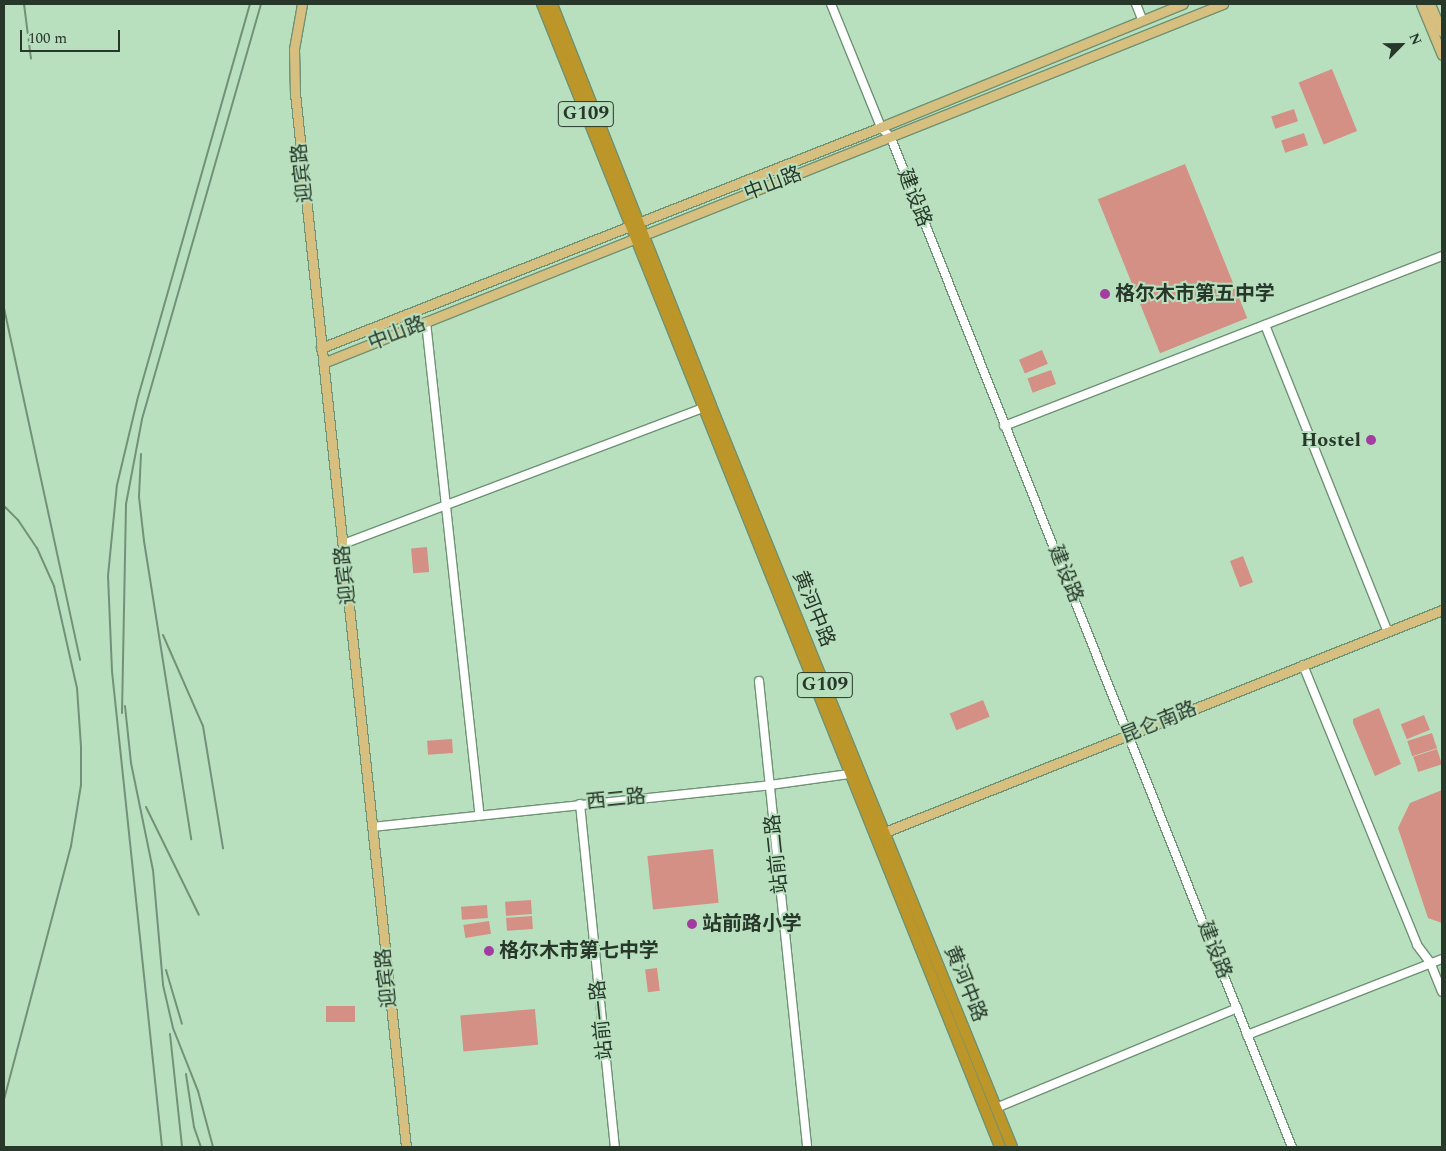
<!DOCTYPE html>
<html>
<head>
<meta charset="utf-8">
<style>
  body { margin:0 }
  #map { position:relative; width:1446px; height:1151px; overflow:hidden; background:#b9e0be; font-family:Spectral,"Noto Sans SC",serif }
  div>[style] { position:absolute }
  .green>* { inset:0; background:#d49085; transform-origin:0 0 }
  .roads { filter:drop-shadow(1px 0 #6e9274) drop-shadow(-1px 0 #6e9274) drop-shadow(0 1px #6e9274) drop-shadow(0 -1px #6e9274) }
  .minor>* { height:8px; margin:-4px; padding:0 4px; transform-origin:4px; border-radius:4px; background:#fff }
  .major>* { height:9px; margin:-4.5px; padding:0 4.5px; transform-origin:4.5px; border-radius:4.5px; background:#d7c07f }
  .highway>* { height:10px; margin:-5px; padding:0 5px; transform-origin:5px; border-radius:5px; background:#bc9629 }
  .rail>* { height:2px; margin:-1px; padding:0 1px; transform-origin:1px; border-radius:1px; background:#739078 }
  .dots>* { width:14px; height:14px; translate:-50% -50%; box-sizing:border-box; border:2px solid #b9e0be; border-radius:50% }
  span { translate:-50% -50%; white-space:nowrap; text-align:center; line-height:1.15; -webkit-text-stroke:4px #b9e0be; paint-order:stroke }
  .shield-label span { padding:1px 4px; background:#b9e0be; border:1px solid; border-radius:4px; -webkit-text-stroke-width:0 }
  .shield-label { font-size:19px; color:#27372a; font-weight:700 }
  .street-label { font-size:20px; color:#27372a }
  .poi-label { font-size:20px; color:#27372a; font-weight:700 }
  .left { translate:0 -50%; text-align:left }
  .right { translate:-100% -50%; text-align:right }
  .frame { position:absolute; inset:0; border:5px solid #27372a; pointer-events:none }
  .north { position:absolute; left:1376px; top:20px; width:50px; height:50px; -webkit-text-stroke:4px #b9e0be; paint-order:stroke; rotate:67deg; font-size:14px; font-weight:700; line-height:20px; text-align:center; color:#27372a }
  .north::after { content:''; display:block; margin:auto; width:18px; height:22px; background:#27372a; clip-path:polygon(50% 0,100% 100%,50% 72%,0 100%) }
  .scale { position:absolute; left:20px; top:30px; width:100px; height:22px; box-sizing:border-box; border:2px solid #27372a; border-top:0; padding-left:6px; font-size:15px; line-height:18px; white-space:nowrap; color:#27372a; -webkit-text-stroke:4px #b9e0be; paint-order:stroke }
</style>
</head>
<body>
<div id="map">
  <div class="green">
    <div style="left:1332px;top:69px;width:67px;height:36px;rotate:68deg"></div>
    <div style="left:1294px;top:109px;width:13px;height:24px;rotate:72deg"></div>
    <div style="left:1304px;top:133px;width:13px;height:24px;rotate:72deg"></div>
    <div style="left:1185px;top:164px;width:166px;height:94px;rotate:68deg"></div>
    <div style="left:1042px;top:350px;width:15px;height:25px;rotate:67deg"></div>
    <div style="left:1051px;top:370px;width:15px;height:25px;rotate:70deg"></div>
    <div style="left:427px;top:547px;width:25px;height:16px;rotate:85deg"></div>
    <div style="left:1243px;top:556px;width:28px;height:14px;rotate:69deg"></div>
    <div style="left:983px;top:700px;width:18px;height:36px;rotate:68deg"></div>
    <div style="clip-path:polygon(1379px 708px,1401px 764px,1375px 776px,1353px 723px,1353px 719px)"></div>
    <div style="left:1424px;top:715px;width:16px;height:25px;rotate:68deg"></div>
    <div style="left:1432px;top:733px;width:16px;height:26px;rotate:72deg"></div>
    <div style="left:452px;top:739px;width:14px;height:25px;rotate:86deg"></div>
    <div style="left:1437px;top:749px;width:16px;height:25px;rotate:72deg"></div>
    <div style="clip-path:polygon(1442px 790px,1442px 923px,1428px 918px,1398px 828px,1410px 803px)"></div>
    <div style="left:713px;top:849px;width:54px;height:66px;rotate:84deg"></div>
    <div style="left:531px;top:900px;width:14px;height:26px;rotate:86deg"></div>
    <div style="left:487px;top:905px;width:13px;height:26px;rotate:86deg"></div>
    <div style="left:532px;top:916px;width:13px;height:26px;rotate:86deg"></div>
    <div style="left:489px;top:921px;width:13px;height:26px;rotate:81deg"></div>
    <div style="left:657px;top:968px;width:23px;height:12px;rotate:83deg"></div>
    <div style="left:355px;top:1006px;width:16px;height:29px;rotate:90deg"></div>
    <div style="left:535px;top:1009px;width:36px;height:75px;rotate:85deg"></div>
  </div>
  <div class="roads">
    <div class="minor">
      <div style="left:831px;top:4px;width:133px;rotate:67.9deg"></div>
      <div style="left:881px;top:127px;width:15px;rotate:48deg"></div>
      <div style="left:891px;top:138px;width:1086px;rotate:68.33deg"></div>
      <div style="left:1136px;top:4px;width:18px;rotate:68deg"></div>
      <div style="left:426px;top:322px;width:494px;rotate:83.8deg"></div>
      <div style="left:1265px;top:325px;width:331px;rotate:68.2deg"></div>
      <div style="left:1004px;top:426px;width:470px;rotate:-21.2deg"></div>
      <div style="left:343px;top:544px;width:391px;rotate:-20.7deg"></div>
      <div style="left:1303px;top:665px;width:302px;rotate:67.8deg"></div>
      <div style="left:1417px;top:945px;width:21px;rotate:53deg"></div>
      <div style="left:1430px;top:962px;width:32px;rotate:68deg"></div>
      <div style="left:759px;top:681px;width:468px;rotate:84.1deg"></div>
      <div style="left:580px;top:804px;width:345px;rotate:84.2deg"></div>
      <div style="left:372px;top:827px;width:400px;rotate:-6deg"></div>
      <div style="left:770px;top:785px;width:87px;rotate:-7.9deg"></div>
      <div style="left:1247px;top:1035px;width:209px;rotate:-21.3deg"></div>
      <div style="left:996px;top:1108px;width:261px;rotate:-22.5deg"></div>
    </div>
    <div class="major">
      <div style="left:302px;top:4px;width:46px;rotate:100.1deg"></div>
      <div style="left:294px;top:49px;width:44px;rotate:88.7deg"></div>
      <div style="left:295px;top:93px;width:1060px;rotate:83.99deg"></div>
      <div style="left:1421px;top:4px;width:55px;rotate:67.6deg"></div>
      <div style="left:1430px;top:4px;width:30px;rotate:67deg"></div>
      <div style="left:321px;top:348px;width:602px;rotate:-21.54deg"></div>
      <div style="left:881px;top:127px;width:326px;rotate:-22.2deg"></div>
      <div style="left:323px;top:363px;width:969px;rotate:-21.75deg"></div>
      <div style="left:880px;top:834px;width:605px;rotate:-21.73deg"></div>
    </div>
    <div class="highway">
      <div style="left:542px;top:4px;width:1231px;rotate:68.16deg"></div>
      <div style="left:552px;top:4px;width:432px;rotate:68.4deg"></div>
      <div style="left:711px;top:406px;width:800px;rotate:67.89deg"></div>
    </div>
  </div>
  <div class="rail">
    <div style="left:24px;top:4px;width:55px;rotate:82.7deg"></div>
    <div style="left:4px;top:308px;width:360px;rotate:77.8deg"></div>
    <div style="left:141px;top:454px;width:43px;rotate:92.7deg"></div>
    <div style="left:139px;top:497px;width:44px;rotate:83.5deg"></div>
    <div style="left:144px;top:541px;width:302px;rotate:81deg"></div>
    <div style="left:4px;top:506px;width:20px;rotate:45deg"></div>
    <div style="left:18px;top:520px;width:34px;rotate:56deg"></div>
    <div style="left:37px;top:548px;width:42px;rotate:65.9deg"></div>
    <div style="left:54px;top:586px;width:105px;rotate:77.3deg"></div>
    <div style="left:77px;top:688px;width:59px;rotate:86.1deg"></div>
    <div style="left:81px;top:747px;width:38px;rotate:90deg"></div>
    <div style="left:81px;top:785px;width:62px;rotate:99.3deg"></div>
    <div style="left:71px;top:846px;width:263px;rotate:104.8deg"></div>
    <div style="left:163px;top:635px;width:99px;rotate:66.3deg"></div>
    <div style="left:203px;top:726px;width:124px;rotate:80.7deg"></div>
    <div style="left:125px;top:706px;width:57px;rotate:84deg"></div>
    <div style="left:131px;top:763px;width:109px;rotate:78.4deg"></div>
    <div style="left:153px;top:870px;width:115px;rotate:85deg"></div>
    <div style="left:163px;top:985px;width:44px;rotate:76.9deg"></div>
    <div style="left:173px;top:1028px;width:68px;rotate:68.4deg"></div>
    <div style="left:198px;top:1091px;width:58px;rotate:75deg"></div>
    <div style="left:122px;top:713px;width:209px;rotate:-88.9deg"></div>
    <div style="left:126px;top:504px;width:86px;rotate:-79.3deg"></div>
    <div style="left:142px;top:419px;width:432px;rotate:-74deg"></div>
    <div style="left:146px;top:807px;width:120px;rotate:63.9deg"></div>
    <div style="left:166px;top:970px;width:56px;rotate:73.5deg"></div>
    <div style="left:170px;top:1034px;width:114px;rotate:83.9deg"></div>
    <div style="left:186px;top:1074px;width:54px;rotate:81.4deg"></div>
    <div style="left:194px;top:1127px;width:21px;rotate:71deg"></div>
    <div style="left:162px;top:1147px;width:479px;rotate:-96deg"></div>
    <div style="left:112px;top:671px;width:95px;rotate:-92.4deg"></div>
    <div style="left:108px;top:576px;width:91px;rotate:-84.4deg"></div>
    <div style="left:117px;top:485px;width:90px;rotate:-76.6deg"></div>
    <div style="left:138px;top:397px;width:409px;rotate:-74.1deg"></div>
  </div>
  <div class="dots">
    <div style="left:1105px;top:294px;background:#a33ca0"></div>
    <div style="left:1371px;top:440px;background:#a33ca0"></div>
    <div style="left:692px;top:924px;background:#a33ca0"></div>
    <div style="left:489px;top:951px;background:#a33ca0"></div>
  </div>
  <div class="shield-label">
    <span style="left:586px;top:114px">G109</span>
    <span style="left:825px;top:685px">G109</span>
  </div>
  <div class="street-label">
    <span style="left:303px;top:173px;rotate:-96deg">迎宾路</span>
    <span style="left:773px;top:184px;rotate:-21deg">中山路</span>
    <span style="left:914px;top:198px;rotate:69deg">建设路</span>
    <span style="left:397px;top:334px;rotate:-21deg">中山路</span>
    <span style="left:1065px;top:574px;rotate:68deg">建设路</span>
    <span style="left:346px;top:575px;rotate:-96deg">迎宾路</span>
    <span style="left:813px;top:609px;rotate:68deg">黄河中路</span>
    <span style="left:1159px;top:723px;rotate:-22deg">昆仑南路</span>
    <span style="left:616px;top:800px;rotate:-6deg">西二路</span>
    <span style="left:777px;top:854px;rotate:-96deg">站前二路</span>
    <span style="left:1214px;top:950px;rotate:69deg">建设路</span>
    <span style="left:387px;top:978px;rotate:-96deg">迎宾路</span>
    <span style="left:965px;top:984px;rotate:68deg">黄河中路</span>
    <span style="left:602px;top:1020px;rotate:-96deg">站前一路</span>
  </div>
  <div class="poi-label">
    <span class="left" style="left:1115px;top:294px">格尔木市第五中学</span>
    <span class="right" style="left:1361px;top:440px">Hostel</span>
    <span class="left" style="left:702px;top:924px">站前路小学</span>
    <span class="left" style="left:499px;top:951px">格尔木市第七中学</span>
  </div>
  <div class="frame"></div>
  <div class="north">N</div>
  <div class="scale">100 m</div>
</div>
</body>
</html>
